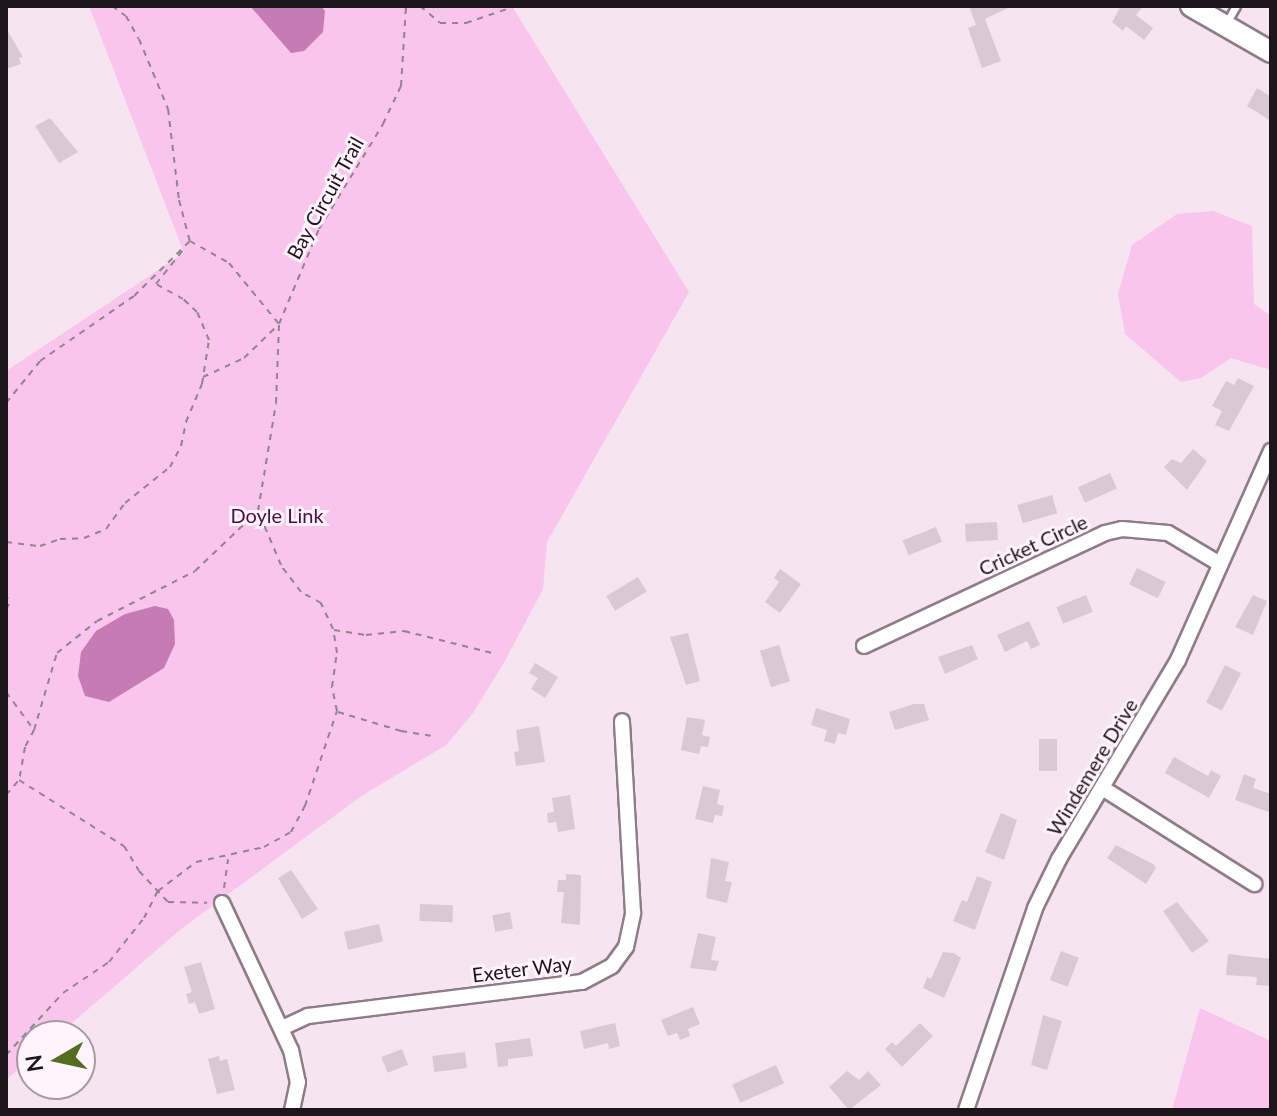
<!DOCTYPE html>
<html>
<head>
<meta charset="utf-8">
<style>
  body { margin:0 }
  #map { position:relative; width:1277px; height:1116px; overflow:hidden; background:#f6e4f1; font-family:Lato,sans-serif }
  div>[style] { position:absolute }
  .green>* { inset:0; background:#f9c5ec }
  .water>* { inset:0; background:#c57cb4 }
  .building>* { inset:0; background:#dac9d5; transform-origin:0 0 }
  .path>* { height:2px; margin-top:-1px; transform-origin:0; background:repeating-linear-gradient(90deg,#90848d 0 6px,transparent 0 12px) }
  .roads { filter:drop-shadow(2px 0 #8d7d88) drop-shadow(-2px 0 #8d7d88) drop-shadow(0 2px #8d7d88) drop-shadow(0 -2px #8d7d88) }
  .lane>* { height:7px; margin:-3.5px; padding:0 3.5px; transform-origin:3.5px; border-radius:3.5px; background:#fff }
  .street>* { height:14px; margin:-7px; padding:0 7px; transform-origin:7px; border-radius:7px; background:#fff }
  .secondary>* { height:20px; margin:-10px; padding:0 10px; transform-origin:10px; border-radius:10px; background:#fff }
  span { translate:-50% -50%; white-space:nowrap; text-align:center; line-height:1.15; -webkit-text-stroke:6px #fff4fb; paint-order:stroke }
  .street-label { font-size:20px; color:#1c161a }
  .park-label { font-size:20px; color:#4e0c44 }
  .frame { position:absolute; inset:0; border:8px solid #1c161a; pointer-events:none }
  .north { position:absolute; left:16px; top:1020px; width:80px; height:80px; box-sizing:border-box; background:#fff4fb; border:2px solid #a49ba1; border-radius:50%; rotate:261deg; font-size:22px; font-weight:700; line-height:32px; text-align:center; color:#1c161a }
  .north::after { content:''; display:block; margin:auto; width:28px; height:36px; background:#546d1f; clip-path:polygon(50% 0,100% 100%,50% 72%,0 100%) }
</style>
</head>
<body>
<div id="map">
  <div class="green">
    <div style="clip-path:polygon(89px 6px,512px 6px,689px 292px,547px 542px,543px 589px,505px 661px,473px 713px,446px 745px,360px 797px,181px 929px,57px 1036px,32px 1036px,32px 1057px,6px 1080px,6px 371px,184px 253px)"></div>
    <div style="clip-path:polygon(1213px 211px,1252px 226px,1254px 304px,1271px 316px,1271px 370px,1231px 358px,1201px 378px,1181px 382px,1125px 334px,1118px 294px,1132px 245px,1177px 214px)"></div>
    <div style="clip-path:polygon(1200px 1008px,1271px 1041px,1271px 1110px,1172px 1110px)"></div>
  </div>
  <div class="water">
    <div style="clip-path:polygon(250px 6px,321px 6px,325px 11px,323px 32px,304px 51px,291px 53px)"></div>
    <div style="clip-path:polygon(155px 606px,168px 609px,174px 620px,175px 644px,164px 668px,109px 702px,85px 696px,78px 676px,81px 652px,96px 631px,125px 614px)"></div>
  </div>
  <div class="building">
    <div style="clip-path:polygon(969px 6px,1012px 6px,985px 19px,1001px 61px,982px 68px,968px 28px,976px 25px)"></div>
    <div style="clip-path:polygon(1121px 6px,1143px 6px,1136px 15px,1153px 28px,1144px 40px,1126px 26px,1123px 31px,1112px 22px)"></div>
    <div style="clip-path:polygon(6px 28px,23px 57px,19px 58px,21px 64px,6px 69px)"></div>
    <div style="clip-path:polygon(1257px 88px,1271px 97px,1271px 121px,1247px 106px)"></div>
    <div style="clip-path:polygon(50px 118px,78px 152px,59px 163px,35px 126px)"></div>
    <div style="clip-path:polygon(1238px 378px,1254px 386px,1229px 431px,1215px 425px,1222px 411px,1212px 406px,1226px 381px,1234px 385px)"></div>
    <div style="clip-path:polygon(1193px 449px,1207px 461px,1187px 490px,1164px 467px,1172px 459px,1181px 463px)"></div>
    <div style="left:1110px;top:473px;width:17px;height:35px;rotate:66deg"></div>
    <div style="left:1052px;top:495px;width:19px;height:36px;rotate:74deg"></div>
    <div style="left:997px;top:522px;width:18px;height:32px;rotate:87deg"></div>
    <div style="left:936px;top:527px;width:16px;height:36px;rotate:68deg"></div>
    <div style="left:1137px;top:568px;width:32px;height:18px;rotate:26deg"></div>
    <div style="clip-path:polygon(780px 569px,801px 584px,780px 613px,765px 602px,779px 582px,774px 578px)"></div>
    <div style="left:638px;top:577px;width:17px;height:37px;rotate:59deg"></div>
    <div style="left:1086px;top:595px;width:18px;height:32px;rotate:68deg"></div>
    <div style="clip-path:polygon(1253px 595px,1267px 601px,1253px 635px,1235px 627px)"></div>
    <div style="clip-path:polygon(1029px 621px,1040px 645px,1031px 649px,1027px 641px,1005px 652px,997px 635px)"></div>
    <div style="clip-path:polygon(688px 633px,700px 681px,686px 685px,670px 637px)"></div>
    <div style="left:779px;top:645px;width:38px;height:20px;rotate:73deg"></div>
    <div style="clip-path:polygon(972px 645px,978px 659px,945px 674px,938px 657px)"></div>
    <div style="clip-path:polygon(535px 663px,558px 677px,545px 698px,531px 689px,538px 678px,529px 673px)"></div>
    <div style="left:1225px;top:665px;width:18px;height:42px;rotate:27deg"></div>
    <div style="clip-path:polygon(914px 704px,924px 704px,929px 720px,895px 730px,889px 712px)"></div>
    <div style="clip-path:polygon(816px 708px,850px 719px,846px 735px,838px 733px,835px 744px,824px 741px,827px 730px,811px 725px)"></div>
    <div style="clip-path:polygon(687px 717px,705px 720px,702px 735px,710px 737px,708px 747px,701px 746px,699px 754px,681px 750px)"></div>
    <div style="clip-path:polygon(539px 726px,545px 762px,516px 766px,514px 752px,519px 751px,516px 730px)"></div>
    <div style="left:1039px;top:739px;width:18px;height:32px"></div>
    <div style="clip-path:polygon(1174px 757px,1208px 776px,1211px 770px,1221px 776px,1209px 798px,1165px 773px)"></div>
    <div style="clip-path:polygon(1244px 774px,1256px 779px,1253px 788px,1271px 794px,1269px 812px,1235px 800px)"></div>
    <div style="clip-path:polygon(703px 786px,720px 790px,717px 804px,724px 806px,722px 816px,715px 815px,713px 823px,695px 819px)"></div>
    <div style="clip-path:polygon(570px 795px,575px 829px,558px 832px,556px 822px,548px 823px,547px 813px,554px 812px,552px 798px)"></div>
    <div style="clip-path:polygon(1001px 813px,1017px 820px,1004px 860px,985px 852px)"></div>
    <div style="clip-path:polygon(1116px 845px,1153px 864px,1156px 868px,1146px 884px,1107px 858px)"></div>
    <div style="clip-path:polygon(711px 858px,729px 862px,725px 881px,732px 882px,727px 903px,706px 898px)"></div>
    <div style="clip-path:polygon(291px 870px,318px 909px,302px 919px,278px 878px)"></div>
    <div style="clip-path:polygon(566px 874px,581px 875px,580px 925px,561px 923px,564px 892px,557px 892px,558px 880px,566px 880px)"></div>
    <div style="clip-path:polygon(977px 876px,992px 882px,975px 930px,953px 921px,962px 900px,967px 902px)"></div>
    <div style="clip-path:polygon(1177px 902px,1209px 941px,1192px 953px,1163px 911px)"></div>
    <div style="left:420px;top:904px;width:33px;height:17px;rotate:2deg"></div>
    <div style="left:510px;top:912px;width:17px;height:18px;rotate:80deg"></div>
    <div style="left:379px;top:924px;width:18px;height:36px;rotate:77deg"></div>
    <div style="clip-path:polygon(698px 933px,716px 937px,711px 960px,719px 961px,716px 971px,690px 968px)"></div>
    <div style="left:1061px;top:951px;width:19px;height:31px;rotate:21deg"></div>
    <div style="clip-path:polygon(943px 952px,954px 953px,961px 958px,944px 998px,923px 988px,927px 977px,931px 979px)"></div>
    <div style="clip-path:polygon(1228px 954px,1271px 959px,1271px 986px,1256px 985px,1257px 977px,1226px 975px)"></div>
    <div style="clip-path:polygon(201px 962px,215px 1009px,199px 1014px,195px 1002px,189px 1004px,186px 994px,192px 992px,184px 967px)"></div>
    <div style="clip-path:polygon(693px 1007px,700px 1024px,688px 1029px,690px 1036px,680px 1040px,677px 1033px,668px 1036px,661px 1020px)"></div>
    <div style="clip-path:polygon(1043px 1015px,1062px 1021px,1047px 1070px,1031px 1065px)"></div>
    <div style="clip-path:polygon(615px 1023px,620px 1046px,609px 1049px,608px 1043px,584px 1049px,580px 1031px)"></div>
    <div style="clip-path:polygon(920px 1023px,933px 1036px,902px 1067px,885px 1049px,892px 1042px,896px 1046px)"></div>
    <div style="clip-path:polygon(530px 1038px,533px 1056px,508px 1059px,508px 1066px,498px 1067px,495px 1043px)"></div>
    <div style="left:402px;top:1049px;width:17px;height:22px;rotate:69deg"></div>
    <div style="left:465px;top:1052px;width:16px;height:33px;rotate:83deg"></div>
    <div style="clip-path:polygon(219px 1056px,220px 1061px,227px 1059px,235px 1090px,217px 1094px,208px 1059px)"></div>
    <div style="left:776px;top:1065px;width:20px;height:48px;rotate:66deg"></div>
    <div style="clip-path:polygon(847px 1071px,859px 1080px,868px 1071px,881px 1085px,849px 1110px,829px 1087px)"></div>
  </div>
  <div class="path">
    <div style="left:112px;top:6px;width:17px;rotate:36deg"></div>
    <div style="left:126px;top:16px;width:26px;rotate:61deg"></div>
    <div style="left:139px;top:39px;width:76px;rotate:67.5deg"></div>
    <div style="left:168px;top:109px;width:92px;rotate:83.1deg"></div>
    <div style="left:179px;top:200px;width:43px;rotate:75.3deg"></div>
    <div style="left:420px;top:6px;width:26px;rotate:40deg"></div>
    <div style="left:440px;top:23px;width:26px"></div>
    <div style="left:466px;top:23px;width:53px;rotate:-18.8deg"></div>
    <div style="left:203px;top:377px;width:45px;rotate:-24.9deg"></div>
    <div style="left:244px;top:358px;width:47px;rotate:-44.1deg"></div>
    <div style="left:6px;top:403px;width:54px;rotate:-51deg"></div>
    <div style="left:40px;top:361px;width:114px;rotate:-34.7deg"></div>
    <div style="left:134px;top:296px;width:78px;rotate:-44.5deg"></div>
    <div style="left:190px;top:241px;width:45px;rotate:29.4deg"></div>
    <div style="left:229px;top:263px;width:79px;rotate:50.7deg"></div>
    <div style="left:279px;top:324px;width:103px;rotate:-67.2deg"></div>
    <div style="left:319px;top:229px;width:123px;rotate:-58.6deg"></div>
    <div style="left:383px;top:124px;width:42px;rotate:-64.7deg"></div>
    <div style="left:401px;top:86px;width:80px;rotate:-86.4deg"></div>
    <div style="left:6px;top:542px;width:34px;rotate:7deg"></div>
    <div style="left:40px;top:546px;width:21px;rotate:-19deg"></div>
    <div style="left:60px;top:539px;width:24px;rotate:-2deg"></div>
    <div style="left:84px;top:538px;width:24px;rotate:-22deg"></div>
    <div style="left:106px;top:529px;width:32px;rotate:-54deg"></div>
    <div style="left:125px;top:503px;width:58px;rotate:-38.7deg"></div>
    <div style="left:170px;top:467px;width:24px;rotate:-62deg"></div>
    <div style="left:181px;top:446px;width:25px;rotate:-78deg"></div>
    <div style="left:186px;top:422px;width:41px;rotate:-67.2deg"></div>
    <div style="left:202px;top:384px;width:45px;rotate:-81deg"></div>
    <div style="left:209px;top:340px;width:30px;rotate:-113deg"></div>
    <div style="left:197px;top:312px;width:19px;rotate:-137deg"></div>
    <div style="left:183px;top:299px;width:31px;rotate:-151deg"></div>
    <div style="left:156px;top:284px;width:43px;rotate:-51.5deg"></div>
    <div style="left:6px;top:593px;width:11px;rotate:75deg"></div>
    <div style="left:9px;top:604px;width:6px;rotate:121deg"></div>
    <div style="left:334px;top:630px;width:32px;rotate:9deg"></div>
    <div style="left:366px;top:635px;width:38px;rotate:-6deg"></div>
    <div style="left:404px;top:631px;width:95px;rotate:14deg"></div>
    <div style="left:6px;top:692px;width:47px;rotate:53.6deg"></div>
    <div style="left:34px;top:730px;width:19px;rotate:118deg"></div>
    <div style="left:25px;top:747px;width:34px;rotate:100deg"></div>
    <div style="left:19px;top:780px;width:124px;rotate:32.2deg"></div>
    <div style="left:124px;top:846px;width:29px;rotate:59deg"></div>
    <div style="left:139px;top:871px;width:42px;rotate:46.9deg"></div>
    <div style="left:168px;top:902px;width:39px;rotate:1deg"></div>
    <div style="left:338px;top:712px;width:66px;rotate:16.8deg"></div>
    <div style="left:401px;top:731px;width:30px;rotate:9deg"></div>
    <div style="left:34px;top:730px;width:80px;rotate:-73.4deg"></div>
    <div style="left:57px;top:653px;width:51px;rotate:-38.7deg"></div>
    <div style="left:97px;top:621px;width:110px;rotate:-27deg"></div>
    <div style="left:195px;top:571px;width:87px;rotate:-43.6deg"></div>
    <div style="left:258px;top:511px;width:109px;rotate:-80.5deg"></div>
    <div style="left:276px;top:403px;width:79px;rotate:-87.8deg"></div>
    <div style="left:6px;top:795px;width:18px;rotate:-49deg"></div>
    <div style="left:224px;top:888px;width:29px;rotate:-82deg"></div>
    <div style="left:6px;top:1055px;width:84px;rotate:-47.4deg"></div>
    <div style="left:63px;top:993px;width:55px;rotate:-34deg"></div>
    <div style="left:109px;top:962px;width:56px;rotate:-51.5deg"></div>
    <div style="left:144px;top:918px;width:30px;rotate:-63deg"></div>
    <div style="left:158px;top:891px;width:48px;rotate:-37.3deg"></div>
    <div style="left:196px;top:862px;width:70px;rotate:-12.4deg"></div>
    <div style="left:264px;top:847px;width:31px;rotate:-29deg"></div>
    <div style="left:291px;top:832px;width:30px;rotate:-62deg"></div>
    <div style="left:305px;top:806px;width:100px;rotate:-71.4deg"></div>
    <div style="left:337px;top:711px;width:25px;rotate:-102deg"></div>
    <div style="left:332px;top:687px;width:34px;rotate:-82deg"></div>
    <div style="left:337px;top:653px;width:24px;rotate:-99deg"></div>
    <div style="left:333px;top:629px;width:29px;rotate:-115deg"></div>
    <div style="left:321px;top:603px;width:23px;rotate:-151deg"></div>
    <div style="left:301px;top:592px;width:34px;rotate:-127deg"></div>
    <div style="left:281px;top:565px;width:59px;rotate:-113.1deg"></div>
  </div>
  <div class="roads">
    <div class="lane">
      <div style="left:1225px;top:25px;width:22px;rotate:-60deg"></div>
    </div>
    <div class="street">
      <div style="left:864px;top:646px;width:266px;rotate:-25.1deg"></div>
      <div style="left:1105px;top:533px;width:17px;rotate:-13deg"></div>
      <div style="left:1122px;top:529px;width:46px;rotate:5deg"></div>
      <div style="left:1168px;top:533px;width:61px;rotate:30.8deg"></div>
      <div style="left:1104px;top:789px;width:178px;rotate:32.3deg"></div>
      <div style="left:222px;top:903px;width:162px;rotate:64.9deg"></div>
      <div style="left:291px;top:1050px;width:33px;rotate:78deg"></div>
      <div style="left:298px;top:1082px;width:29px;rotate:102deg"></div>
      <div style="left:282px;top:1028px;width:29px;rotate:-25deg"></div>
      <div style="left:308px;top:1016px;width:276px;rotate:-7.1deg"></div>
      <div style="left:582px;top:982px;width:34px;rotate:-28deg"></div>
      <div style="left:612px;top:966px;width:24px;rotate:-54deg"></div>
      <div style="left:626px;top:947px;width:35px;rotate:-78deg"></div>
      <div style="left:633px;top:913px;width:192px;rotate:-93.3deg"></div>
      <div style="left:966px;top:1110px;width:213px;rotate:-71.1deg"></div>
      <div style="left:1035px;top:908px;width:55px;rotate:-63.9deg"></div>
      <div style="left:1059px;top:859px;width:232px;rotate:-59.1deg"></div>
      <div style="left:1178px;top:660px;width:229px;rotate:-66deg"></div>
    </div>
    <div class="secondary">
      <div style="left:1191px;top:6px;width:92px;rotate:29.9deg"></div>
    </div>
  </div>
  <div class="street-label">
    <span style="left:325px;top:198px;rotate:-61deg">Bay Circuit Trail</span>
    <span style="left:1033px;top:545px;rotate:-25deg">Cricket Circle</span>
    <span style="left:1092px;top:767px;rotate:-59deg">Windemere Drive</span>
    <span style="left:522px;top:969px;rotate:-7deg">Exeter Way</span>
  </div>
  <div class="park-label">
    <span style="left:277px;top:515px">Doyle Link</span>
  </div>
  <div class="frame"></div>
  <div class="north">N</div>
</div>
</body>
</html>
